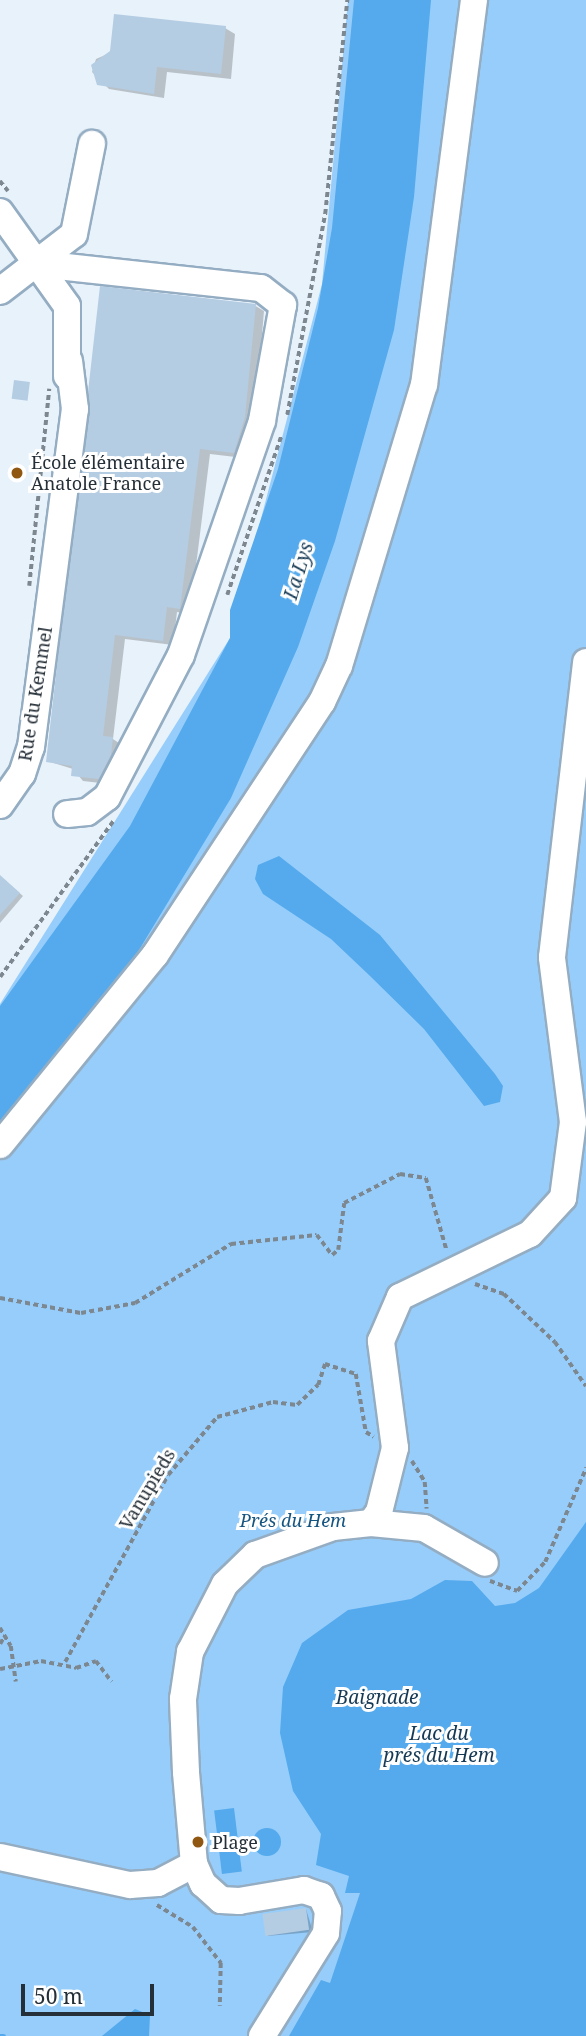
<!DOCTYPE html>
<html>
<head>
<meta charset="utf-8">
<style>
  body { margin:0 }
  #map { position:relative; width:586px; height:2036px; overflow:hidden; background:#e8f2fb; font-family:"Noto Serif",serif }
  div>[style] { position:absolute }
  .green>* { inset:0; background:#97cdfb }
  .water>* { inset:0; background:#54aaec; transform-origin:0 0 }
  .round { border-radius:50% }
  .shadow>* { inset:0; background:#0003 }
  .stream>* { height:5px; margin:-2.5px; padding:0 2.5px; transform-origin:2.5px; border-radius:2.5px; background:#54aaec }
  .building>* { inset:0; background:#b4cde3; transform-origin:0 0 }
  .path>* { height:3.5px; margin-top:-1.75px; transform-origin:0; background:repeating-linear-gradient(90deg,#7d8790 0 5px,transparent 0 8.5px) }
  .roads { filter:drop-shadow(2px 0 #94adc2) drop-shadow(-2px 0 #94adc2) drop-shadow(0 2px #94adc2) drop-shadow(0 -2px #94adc2) }
  .minor>* { height:26px; margin:-13px; padding:0 13px; transform-origin:13px; border-radius:13px; background:#fff }
  .dots>* { width:19px; height:19px; translate:-50% -50%; box-sizing:border-box; border:4px solid #fff; border-radius:50% }
  span { translate:-50% -50%; white-space:nowrap; text-align:center; line-height:1.15; -webkit-text-stroke:6px #fff; paint-order:stroke }
  .poi-label { font-size:18px; color:#252f38 }
  .left { translate:0 -50%; text-align:left }
  .street-label { font-size:18px; color:#252f38 }
  .park-label { font-size:18px; color:#175581; font-style:italic }
  .water-label { font-size:19px; color:#163a55; font-style:italic }
  .scale { position:absolute; left:21px; top:1984px; width:133px; height:32px; box-sizing:border-box; border:4px solid #252f38; border-top:0; padding-left:9px; font-size:21px; line-height:24px; white-space:nowrap; color:#252f38; -webkit-text-stroke:5px #fff; paint-order:stroke }
</style>
</head>
<body>
<div id="map">
  <div class="green">
    <div style="clip-path:polygon(348px 0,586px 0,586px 2036px,0 2036px,0 1004px,230px 638px,322px 284px)"></div>
  </div>
  <div class="water">
    <div style="clip-path:polygon(354px 0,431px 0,414px 197px,394px 330px,335px 541px,298px 647px,231px 798px,136px 955px,0 1124px,0 1006px,130px 826px,230px 638px,230px 610px,278px 469px,318px 308px,332px 228px)"></div>
    <div style="clip-path:polygon(279px 856px,380px 935px,495px 1074px,503px 1086px,500px 1102px,484px 1106px,424px 1029px,369px 975px,331px 939px,263px 894px,255px 879px,258px 865px)"></div>
    <div style="clip-path:polygon(586px 1522px,586px 2036px,289px 2036px,321px 1980px,330px 1983px,360px 1893px,345px 1893px,349px 1876px,316px 1865px,321px 1834px,293px 1791px,280px 1733px,283px 1687px,302px 1643px,348px 1610px,411px 1599px,445px 1580px,472px 1581px,495px 1606px,515px 1603px,539px 1588px)"></div>
    <div style="left:234px;top:1808px;width:64px;height:20px;rotate:83deg"></div>
    <div class="round" style="left:253px;top:1828px;width:28px;height:28px"></div>
    <div style="clip-path:polygon(135px 2009px,150px 2015px,149px 2036px,102px 2036px)"></div>
  </div>
  <div class="shadow">
    <div style="clip-path:polygon(225px 28px,235px 34px,231px 79px,167px 72px,164px 98px,109px 89px,92px 72px,96px 59px,112px 52px)"></div>
    <div style="clip-path:polygon(254px 305px,264px 311px,254px 430px,244px 458px,210px 454px,190px 614px,177px 612px,173px 645px,125px 639px,113px 739px,122px 745px,109px 784px,83px 781px,73px 769px,47px 761px)"></div>
    <div style="clip-path:polygon(0 876px,23px 896px,0 923px)"></div>
    <div style="clip-path:polygon(306px 1909px,313px 1932px,267px 1936px)"></div>
  </div>
  <div class="stream">
    <div style="left:0;top:2036px;width:3px"></div>
  </div>
  <div class="building">
    <div style="clip-path:polygon(114px 14px,226px 26px,221px 74px,157px 67px,154px 94px,97px 85px,91px 65px,110px 51px)"></div>
    <div style="clip-path:polygon(100px 286px,256px 304px,245px 417px,234px 453px,200px 449px,180px 609px,167px 607px,163px 641px,115px 635px,103px 736px,113px 737px,111px 755px,99px 779px,71px 776px,72px 766px,46px 762px)"></div>
    <div style="left:14px;top:380px;width:16px;height:19px;rotate:7deg"></div>
    <div style="clip-path:polygon(0 875px,20px 893px,0 915px)"></div>
    <div style="left:306px;top:1908px;width:22px;height:44px;rotate:82deg"></div>
  </div>
  <div class="path">
    <div style="left:0;top:181px;width:13px;rotate:51deg"></div>
    <div style="left:287px;top:415px;width:205px;rotate:-79.3deg"></div>
    <div style="left:325px;top:214px;width:215px;rotate:-84.1deg"></div>
    <div style="left:29px;top:586px;width:198px;rotate:-84.2deg"></div>
    <div style="left:227px;top:595px;width:168px;rotate:-71.2deg"></div>
    <div style="left:0;top:977px;width:194px;rotate:-54deg"></div>
    <div style="left:475px;top:1284px;width:31px;rotate:19deg"></div>
    <div style="left:504px;top:1294px;width:70px;rotate:43.3deg"></div>
    <div style="left:555px;top:1342px;width:54px;rotate:54.8deg"></div>
    <div style="left:0;top:1298px;width:82px;rotate:10.5deg"></div>
    <div style="left:81px;top:1313px;width:55px;rotate:-10.5deg"></div>
    <div style="left:135px;top:1303px;width:113px;rotate:-31.6deg"></div>
    <div style="left:231px;top:1244px;width:86px;rotate:-6deg"></div>
    <div style="left:317px;top:1235px;width:25px;rotate:53deg"></div>
    <div style="left:332px;top:1255px;width:8px;rotate:-40deg"></div>
    <div style="left:338px;top:1250px;width:47px;rotate:-82.7deg"></div>
    <div style="left:344px;top:1203px;width:63px;rotate:-27.4deg"></div>
    <div style="left:400px;top:1174px;width:26px;rotate:9deg"></div>
    <div style="left:426px;top:1178px;width:76px;rotate:74deg"></div>
    <div style="left:412px;top:1461px;width:25px;rotate:58deg"></div>
    <div style="left:425px;top:1482px;width:27px;rotate:86deg"></div>
    <div style="left:490px;top:1581px;width:29px;rotate:20deg"></div>
    <div style="left:517px;top:1591px;width:40px;rotate:-46deg"></div>
    <div style="left:545px;top:1562px;width:103px;rotate:-66.4deg"></div>
    <div style="left:0;top:1628px;width:21px;rotate:59deg"></div>
    <div style="left:11px;top:1646px;width:36px;rotate:82deg"></div>
    <div style="left:0;top:1644px;width:10px;rotate:-61deg"></div>
    <div style="left:65px;top:1662px;width:213px;rotate:-61.2deg"></div>
    <div style="left:168px;top:1475px;width:76px;rotate:-49.8deg"></div>
    <div style="left:217px;top:1417px;width:58px;rotate:-15deg"></div>
    <div style="left:273px;top:1402px;width:24px;rotate:7deg"></div>
    <div style="left:297px;top:1405px;width:29px;rotate:-44deg"></div>
    <div style="left:318px;top:1385px;width:22px;rotate:-72deg"></div>
    <div style="left:325px;top:1364px;width:33px;rotate:18deg"></div>
    <div style="left:356px;top:1374px;width:59px;rotate:80.2deg"></div>
    <div style="left:366px;top:1432px;width:9px;rotate:32deg"></div>
    <div style="left:0;top:1669px;width:42px;rotate:-11deg"></div>
    <div style="left:41px;top:1661px;width:36px;rotate:11deg"></div>
    <div style="left:76px;top:1668px;width:21px;rotate:-19deg"></div>
    <div style="left:96px;top:1661px;width:26px;rotate:53deg"></div>
    <div style="left:157px;top:1905px;width:42px;rotate:31.4deg"></div>
    <div style="left:193px;top:1927px;width:46px;rotate:52.1deg"></div>
    <div style="left:221px;top:1963px;width:43px;rotate:91.3deg"></div>
  </div>
  <div class="roads">
    <div class="minor">
      <div style="left:0;top:212px;width:115px;rotate:54.5deg"></div>
      <div style="left:67px;top:306px;width:70px;rotate:90deg"></div>
      <div style="left:39px;top:264px;width:223px;rotate:6.2deg"></div>
      <div style="left:261px;top:288px;width:28px;rotate:38deg"></div>
      <div style="left:283px;top:305px;width:118px;rotate:100.3deg"></div>
      <div style="left:262px;top:421px;width:248px;rotate:109.1deg"></div>
      <div style="left:181px;top:655px;width:160px;rotate:117.5deg"></div>
      <div style="left:107px;top:797px;width:25px;rotate:143deg"></div>
      <div style="left:87px;top:812px;width:20px;rotate:174deg"></div>
      <div style="left:0;top:291px;width:93px;rotate:-37.6deg"></div>
      <div style="left:74px;top:234px;width:92px;rotate:-78.7deg"></div>
      <div style="left:0;top:805px;width:38px;rotate:-55deg"></div>
      <div style="left:22px;top:774px;width:28px;rotate:-72deg"></div>
      <div style="left:31px;top:747px;width:341px;rotate:-82.6deg"></div>
      <div style="left:75px;top:409px;width:48px;rotate:-97.1deg"></div>
      <div style="left:0;top:1145px;width:245px;rotate:-50.8deg"></div>
      <div style="left:155px;top:955px;width:303px;rotate:-56.6deg"></div>
      <div style="left:322px;top:702px;width:40px;rotate:-65deg"></div>
      <div style="left:339px;top:666px;width:294px;rotate:-73.2deg"></div>
      <div style="left:424px;top:385px;width:388px;rotate:-82.6deg"></div>
      <div style="left:371px;top:1523px;width:53px;rotate:5.4deg"></div>
      <div style="left:424px;top:1528px;width:70px;rotate:29.8deg"></div>
      <div style="left:0;top:1857px;width:133px;rotate:12.2deg"></div>
      <div style="left:130px;top:1885px;width:28px;rotate:-4deg"></div>
      <div style="left:158px;top:1883px;width:41px;rotate:-27.8deg"></div>
      <div style="left:262px;top:2036px;width:121px;rotate:-58.1deg"></div>
      <div style="left:326px;top:1933px;width:22px;rotate:-85deg"></div>
      <div style="left:328px;top:1911px;width:17px;rotate:-115deg"></div>
      <div style="left:321px;top:1896px;width:18px;rotate:-161deg"></div>
      <div style="left:304px;top:1890px;width:66px;rotate:170.4deg"></div>
      <div style="left:239px;top:1901px;width:18px;rotate:-177deg"></div>
      <div style="left:221px;top:1900px;width:24px;rotate:-138deg"></div>
      <div style="left:203px;top:1884px;width:22px;rotate:-114deg"></div>
      <div style="left:194px;top:1864px;width:92px;rotate:-95deg"></div>
      <div style="left:186px;top:1772px;width:73px;rotate:-92.4deg"></div>
      <div style="left:183px;top:1699px;width:48px;rotate:-81.5deg"></div>
      <div style="left:190px;top:1652px;width:76px;rotate:-62.8deg"></div>
      <div style="left:225px;top:1584px;width:42px;rotate:-44deg"></div>
      <div style="left:255px;top:1555px;width:83px;rotate:-19.7deg"></div>
      <div style="left:333px;top:1527px;width:38px;rotate:-6deg"></div>
      <div style="left:371px;top:1523px;width:14px;rotate:-54deg"></div>
      <div style="left:379px;top:1512px;width:66px;rotate:-76deg"></div>
      <div style="left:395px;top:1448px;width:108px;rotate:-97.5deg"></div>
      <div style="left:381px;top:1341px;width:48px;rotate:-66.6deg"></div>
      <div style="left:400px;top:1297px;width:144px;rotate:-25.9deg"></div>
      <div style="left:530px;top:1234px;width:49px;rotate:-47.5deg"></div>
      <div style="left:563px;top:1198px;width:77px;rotate:-82.5deg"></div>
      <div style="left:573px;top:1122px;width:166px;rotate:-97.3deg"></div>
      <div style="left:552px;top:957px;width:297px;rotate:-83.4deg"></div>
    </div>
  </div>
  <div class="dots">
    <div style="left:17px;top:473px;background:#905712"></div>
    <div style="left:198px;top:1842px;background:#905712"></div>
  </div>
  <div class="poi-label">
    <span class="left" style="left:31px;top:473px">École élémentaire<br>Anatole France</span>
    <span class="left" style="left:212px;top:1842px">Plage</span>
  </div>
  <div class="street-label">
    <span style="left:35px;top:694px;rotate:-81deg">Rue du Kemmel</span>
    <span style="left:147px;top:1489px;rotate:-59deg">Vanupieds</span>
  </div>
  <div class="park-label">
    <span style="left:293px;top:1520px">Prés du Hem</span>
  </div>
  <div class="water-label">
    <span style="left:299px;top:571px;rotate:-73deg">La Lys</span>
    <span style="left:377px;top:1698px">Baignade</span>
    <span style="left:439px;top:1745px">Lac du<br>prés du Hem</span>
  </div>
  <div class="scale">50 m</div>
</div>
</body>
</html>
